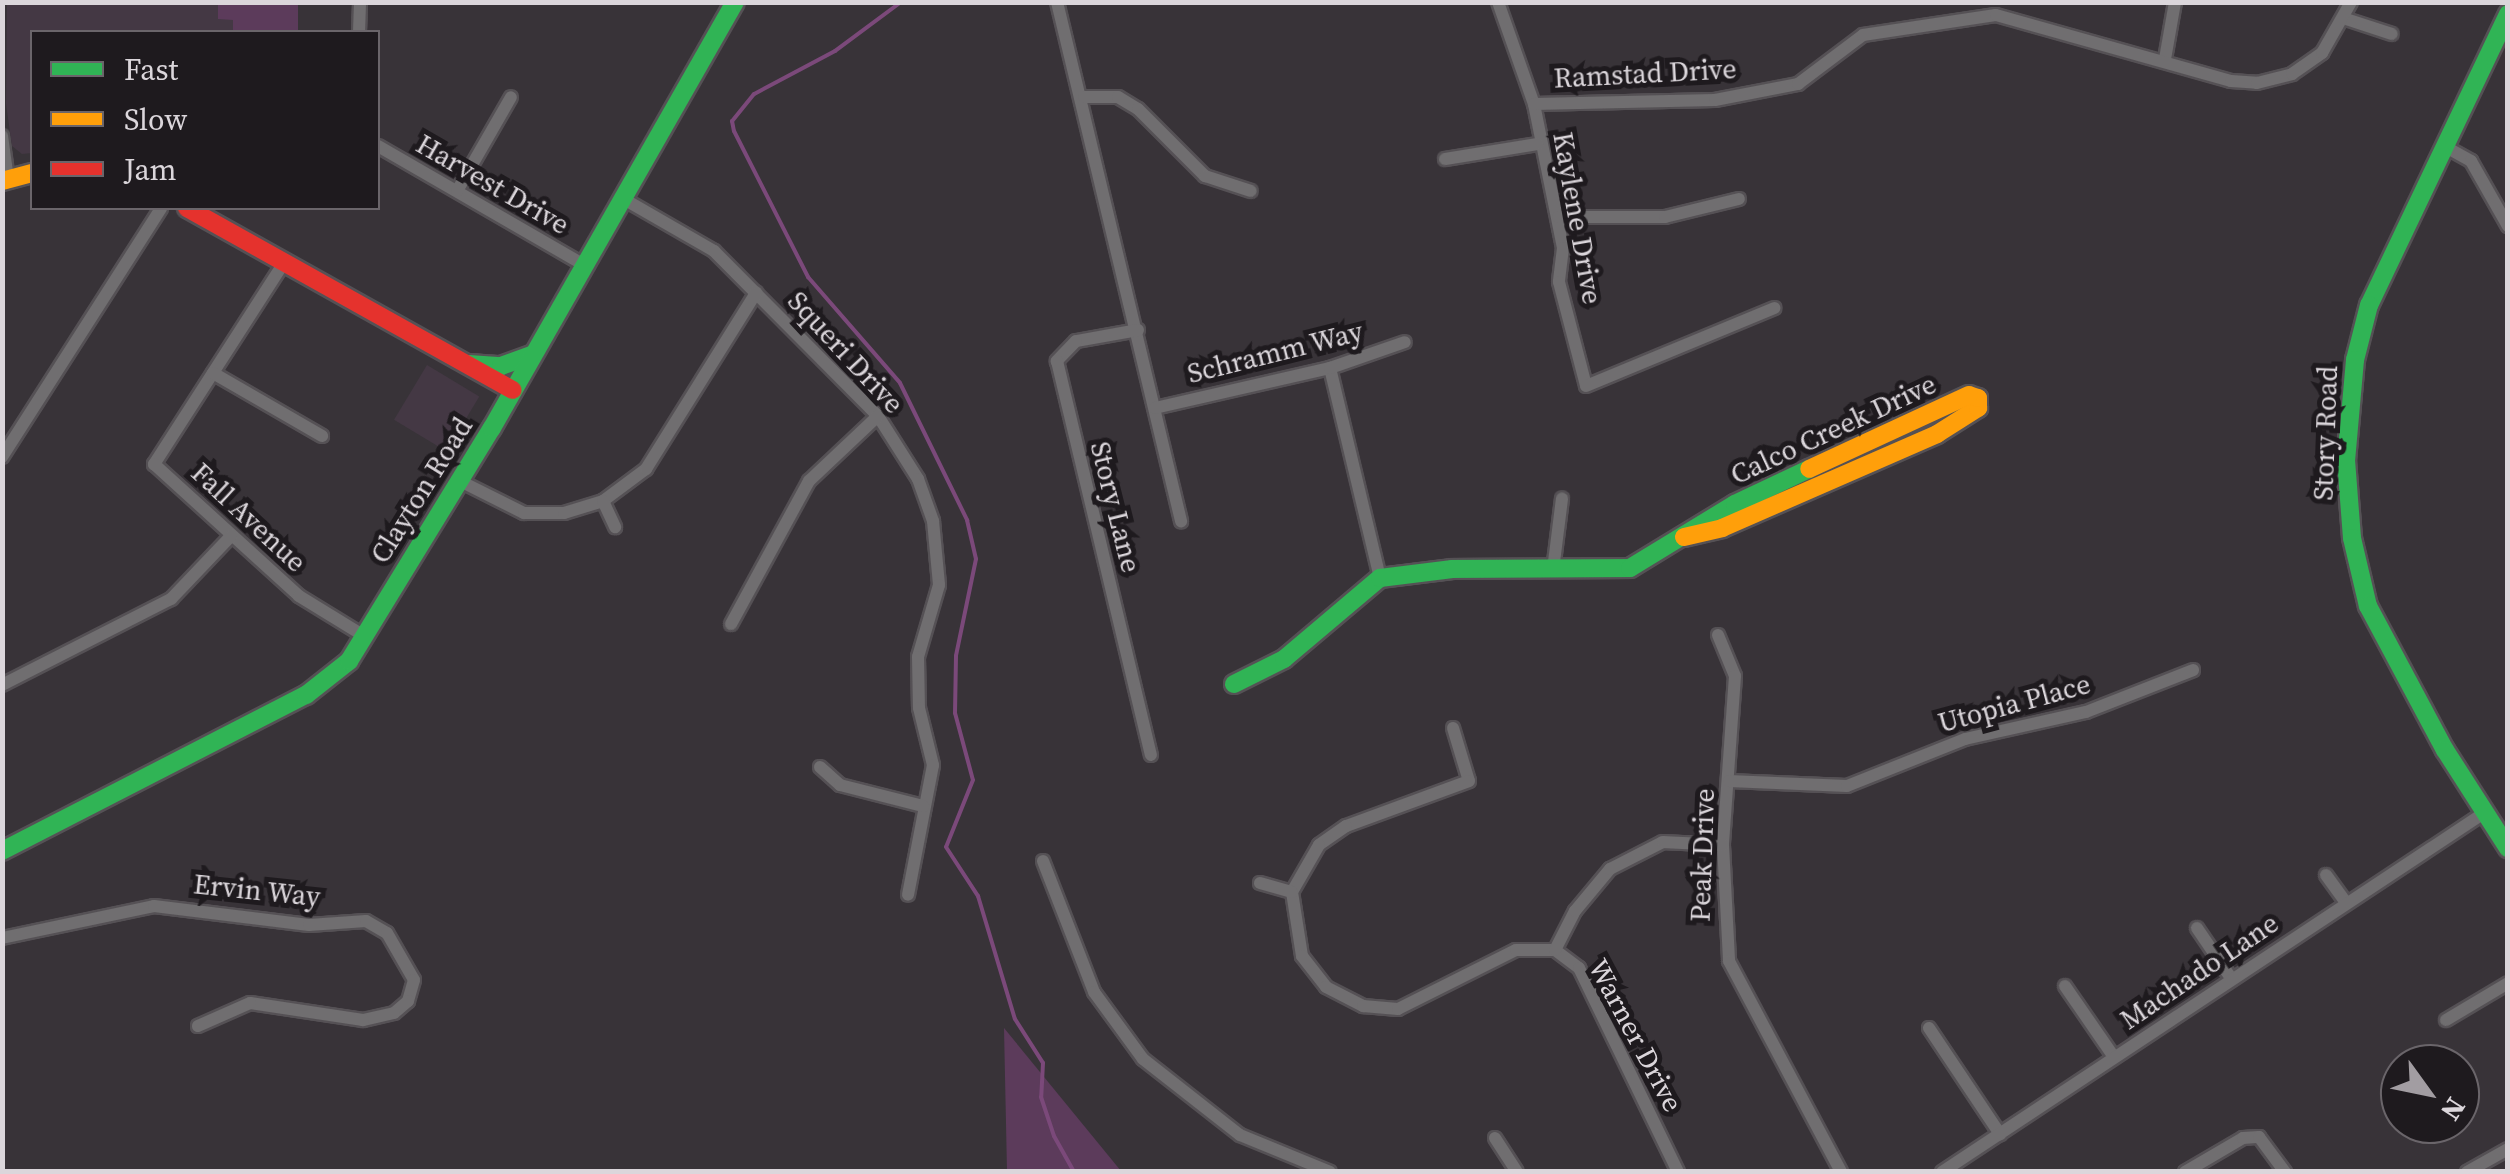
<!DOCTYPE html>
<html>
<head>
<meta charset="utf-8">
<style>
  body { margin:0 }
  #map { position:relative; width:2510px; height:1174px; overflow:hidden; background:#383338; font-family:"Source Serif 4",serif }
  div>[style] { position:absolute }
  .built>* { inset:0; background:#443844; transform-origin:0 0 }
  .green>* { inset:0; background:#5c3b5b }
  .stream>* { height:4px; margin:-2px; padding:0 2px; transform-origin:2px; border-radius:2px; background:#7b497a }
  .roads { filter:drop-shadow(2px 0 #555155) drop-shadow(-2px 0 #555155) drop-shadow(0 2px #555155) drop-shadow(0 -2px #555155) }
  .street>* { height:12px; margin:-6px; padding:0 6px; transform-origin:6px; border-radius:6px; background:#706e70 }
  .fast>* { height:18px; margin:-9px; padding:0 9px; transform-origin:9px; border-radius:9px; background:#30b455 }
  .slow>* { height:18px; margin:-9px; padding:0 9px; transform-origin:9px; border-radius:9px; background:#ff9f0a }
  .jam>* { height:18px; margin:-9px; padding:0 9px; transform-origin:9px; border-radius:9px; background:#e5322d }
  span { translate:-50% -50%; white-space:nowrap; text-align:center; line-height:1.15; -webkit-text-stroke:10px #1e1a1e; paint-order:stroke }
  .street-label { font-size:28px; color:#dbd6db }
  .frame { position:absolute; inset:0; border:5px solid #dbd6db; pointer-events:none }
  .legend { position:absolute; left:30px; top:30px; width:350px; height:180px; box-sizing:border-box; background:#1e1a1e; border:2px solid #6a656a; margin:0; padding:12px 18px; list-style:none; font-size:30px; color:#dbd6db }
  .legend li { display:flex; align-items:center; gap:20px; height:50px }
  .legend b { width:50px; border:2px solid #6a656a }
  .north { position:absolute; left:2380px; top:1044px; width:100px; height:100px; box-sizing:border-box; background:#1e1a1e; border:2px solid #6a656a; border-radius:50%; rotate:123deg; font-size:28px; font-weight:700; line-height:40px; text-align:center; color:#dbd6db }
  .north::after { content:''; display:block; margin:auto; width:35px; height:45px; background:#a29da2; clip-path:polygon(50% 0,100% 100%,50% 72%,0 100%) }
</style>
</head>
<body>
<div id="map">
  <div class="built">
    <div style="clip-path:polygon(7px 3px,298px 3px,298px 32px,32px 32px,32px 153px,22px 154px,12px 146px,6px 104px)"></div>
    <div style="left:427px;top:365px;width:61px;height:64px;rotate:31deg"></div>
  </div>
  <div class="green">
    <div style="clip-path:polygon(218px 3px,298px 3px,298px 32px,233px 32px,233px 20px,218px 19px)"></div>
    <div style="clip-path:polygon(1004px 1028px,1121px 1171px,1007px 1171px)"></div>
  </div>
  <div class="stream">
    <div style="left:901px;top:2px;width:82px;rotate:143.4deg"></div>
    <div style="left:835px;top:51px;width:92px;rotate:152deg"></div>
    <div style="left:754px;top:94px;width:35px;rotate:129deg"></div>
    <div style="left:732px;top:121px;width:10px;rotate:79deg"></div>
    <div style="left:734px;top:131px;width:164px;rotate:63.1deg"></div>
    <div style="left:808px;top:277px;width:140px;rotate:49deg"></div>
    <div style="left:900px;top:383px;width:153px;rotate:63.9deg"></div>
    <div style="left:967px;top:520px;width:40px;rotate:77deg"></div>
    <div style="left:976px;top:559px;width:99px;rotate:101.7deg"></div>
    <div style="left:956px;top:656px;width:57px;rotate:91deg"></div>
    <div style="left:955px;top:713px;width:69px;rotate:75deg"></div>
    <div style="left:973px;top:780px;width:72px;rotate:111.9deg"></div>
    <div style="left:946px;top:847px;width:59px;rotate:56.9deg"></div>
    <div style="left:978px;top:896px;width:128px;rotate:73.3deg"></div>
    <div style="left:1015px;top:1019px;width:52px;rotate:57.5deg"></div>
    <div style="left:1043px;top:1063px;width:34px;rotate:93deg"></div>
    <div style="left:1041px;top:1097px;width:41px;rotate:71.6deg"></div>
    <div style="left:1054px;top:1136px;width:41px;rotate:60.9deg"></div>
  </div>
  <div class="roads">
    <div class="street">
      <div style="left:1057px;top:2px;width:534px;rotate:76.56deg"></div>
      <div style="left:1498px;top:2px;width:108px;rotate:70.6deg"></div>
      <div style="left:1534px;top:104px;width:147px;rotate:78.6deg"></div>
      <div style="left:1563px;top:248px;width:34px;rotate:97deg"></div>
      <div style="left:1559px;top:282px;width:107px;rotate:75.4deg"></div>
      <div style="left:1586px;top:386px;width:204px;rotate:-22.5deg"></div>
      <div style="left:2346px;top:19px;width:48px;rotate:18.1deg"></div>
      <div style="left:359px;top:32px;width:30px;rotate:-88deg"></div>
      <div style="left:2165px;top:59px;width:58px;rotate:-80deg"></div>
      <div style="left:1084px;top:97px;width:34px"></div>
      <div style="left:1118px;top:97px;width:23px;rotate:31deg"></div>
      <div style="left:1138px;top:109px;width:95px;rotate:45deg"></div>
      <div style="left:1205px;top:176px;width:48px;rotate:18.1deg"></div>
      <div style="left:1534px;top:104px;width:181px;rotate:-1.3deg"></div>
      <div style="left:1715px;top:100px;width:85px;rotate:-10.9deg"></div>
      <div style="left:1798px;top:84px;width:81px;rotate:-37deg"></div>
      <div style="left:1863px;top:35px;width:134px;rotate:-8.6deg"></div>
      <div style="left:1996px;top:15px;width:244px;rotate:15.7deg"></div>
      <div style="left:2231px;top:81px;width:26px;rotate:4deg"></div>
      <div style="left:2257px;top:83px;width:36px;rotate:-14deg"></div>
      <div style="left:2292px;top:74px;width:37px;rotate:-35deg"></div>
      <div style="left:2322px;top:53px;width:59px;rotate:-60.4deg"></div>
      <div style="left:2px;top:136px;width:43px;rotate:82.1deg"></div>
      <div style="left:378px;top:146px;width:238px;rotate:30deg"></div>
      <div style="left:2444px;top:146px;width:31px;rotate:29deg"></div>
      <div style="left:2471px;top:161px;width:75px;rotate:60.4deg"></div>
      <div style="left:1445px;top:159px;width:94px;rotate:-9.2deg"></div>
      <div style="left:457px;top:191px;width:108px;rotate:-60.1deg"></div>
      <div style="left:622px;top:198px;width:106px;rotate:29.9deg"></div>
      <div style="left:714px;top:251px;width:233px;rotate:45.2deg"></div>
      <div style="left:878px;top:416px;width:75px;rotate:57.6deg"></div>
      <div style="left:918px;top:479px;width:45px;rotate:70.3deg"></div>
      <div style="left:933px;top:521px;width:64px;rotate:84.6deg"></div>
      <div style="left:939px;top:585px;width:75px;rotate:106.3deg"></div>
      <div style="left:918px;top:657px;width:51px;rotate:88.9deg"></div>
      <div style="left:919px;top:708px;width:59px;rotate:76.2deg"></div>
      <div style="left:933px;top:765px;width:132px;rotate:100.9deg"></div>
      <div style="left:1558px;top:217px;width:107px"></div>
      <div style="left:1665px;top:217px;width:76px;rotate:-13.7deg"></div>
      <div style="left:285px;top:261px;width:242px;rotate:122.8deg"></div>
      <div style="left:154px;top:464px;width:196px;rotate:42.3deg"></div>
      <div style="left:299px;top:596px;width:76px;rotate:31.6deg"></div>
      <div style="left:1138px;top:330px;width:63px;rotate:169.9deg"></div>
      <div style="left:1076px;top:341px;width:28px;rotate:134deg"></div>
      <div style="left:1057px;top:361px;width:405px;rotate:76.6deg"></div>
      <div style="left:1330px;top:368px;width:216px;rotate:76.6deg"></div>
      <div style="left:213px;top:373px;width:126px;rotate:30deg"></div>
      <div style="left:1155px;top:408px;width:180px;rotate:-12.9deg"></div>
      <div style="left:1330px;top:368px;width:79px;rotate:-19.1deg"></div>
      <div style="left:2px;top:457px;width:295px;rotate:-57.4deg"></div>
      <div style="left:458px;top:480px;width:74px;rotate:26.6deg"></div>
      <div style="left:524px;top:513px;width:40px"></div>
      <div style="left:564px;top:513px;width:41px;rotate:-17.1deg"></div>
      <div style="left:603px;top:501px;width:54px;rotate:-36.7deg"></div>
      <div style="left:646px;top:469px;width:208px;rotate:-58deg"></div>
      <div style="left:603px;top:501px;width:29px;rotate:65deg"></div>
      <div style="left:1553px;top:570px;width:72px;rotate:-82.8deg"></div>
      <div style="left:731px;top:624px;width:163px;rotate:-61.4deg"></div>
      <div style="left:809px;top:481px;width:95px;rotate:-43.3deg"></div>
      <div style="left:1718px;top:635px;width:44px;rotate:67.5deg"></div>
      <div style="left:1735px;top:676px;width:169px;rotate:94.1deg"></div>
      <div style="left:1723px;top:845px;width:116px;rotate:87deg"></div>
      <div style="left:1729px;top:961px;width:239px;rotate:62deg"></div>
      <div style="left:2px;top:685px;width:190px;rotate:-27deg"></div>
      <div style="left:171px;top:599px;width:87px;rotate:-46.4deg"></div>
      <div style="left:1453px;top:728px;width:55px;rotate:73.2deg"></div>
      <div style="left:1469px;top:781px;width:131px;rotate:159.9deg"></div>
      <div style="left:1346px;top:826px;width:33px;rotate:145deg"></div>
      <div style="left:1319px;top:845px;width:54px;rotate:119.9deg"></div>
      <div style="left:1292px;top:892px;width:65px;rotate:81.1deg"></div>
      <div style="left:1302px;top:956px;width:39px;rotate:52deg"></div>
      <div style="left:1326px;top:987px;width:42px;rotate:27.2deg"></div>
      <div style="left:1363px;top:1006px;width:35px;rotate:5deg"></div>
      <div style="left:1398px;top:1009px;width:132px;rotate:-26.6deg"></div>
      <div style="left:1516px;top:950px;width:39px"></div>
      <div style="left:1555px;top:950px;width:30px;rotate:37deg"></div>
      <div style="left:1579px;top:968px;width:227px;rotate:64.1deg"></div>
      <div style="left:820px;top:767px;width:27px;rotate:42deg"></div>
      <div style="left:840px;top:785px;width:86px;rotate:14.2deg"></div>
      <div style="left:1729px;top:781px;width:118px;rotate:2.4deg"></div>
      <div style="left:1847px;top:786px;width:127px;rotate:-21.7deg"></div>
      <div style="left:1965px;top:739px;width:124px;rotate:-12.6deg"></div>
      <div style="left:2086px;top:712px;width:115px;rotate:-21.4deg"></div>
      <div style="left:1043px;top:861px;width:141px;rotate:68.7deg"></div>
      <div style="left:1094px;top:992px;width:83px;rotate:53.8deg"></div>
      <div style="left:1143px;top:1059px;width:123px;rotate:38.1deg"></div>
      <div style="left:1240px;top:1135px;width:97px;rotate:22.3deg"></div>
      <div style="left:2326px;top:875px;width:34px;rotate:54deg"></div>
      <div style="left:1260px;top:883px;width:33px;rotate:16deg"></div>
      <div style="left:2197px;top:928px;width:60px;rotate:55.8deg"></div>
      <div style="left:2px;top:938px;width:155px;rotate:-11.9deg"></div>
      <div style="left:154px;top:906px;width:156px;rotate:7deg"></div>
      <div style="left:309px;top:925px;width:57px;rotate:-4deg"></div>
      <div style="left:366px;top:921px;width:24px;rotate:30deg"></div>
      <div style="left:387px;top:933px;width:54px;rotate:60.1deg"></div>
      <div style="left:414px;top:980px;width:22px;rotate:106deg"></div>
      <div style="left:408px;top:1001px;width:18px;rotate:139deg"></div>
      <div style="left:394px;top:1013px;width:32px;rotate:167deg"></div>
      <div style="left:363px;top:1020px;width:114px;rotate:-171.4deg"></div>
      <div style="left:250px;top:1003px;width:57px;rotate:156.1deg"></div>
      <div style="left:1555px;top:950px;width:44px;rotate:-62.9deg"></div>
      <div style="left:1575px;top:911px;width:55px;rotate:-50.2deg"></div>
      <div style="left:1610px;top:869px;width:59px;rotate:-27deg"></div>
      <div style="left:1663px;top:842px;width:60px;rotate:2.9deg"></div>
      <div style="left:2065px;top:986px;width:86px;rotate:55.4deg"></div>
      <div style="left:2446px;top:1020px;width:72px;rotate:-30.8deg"></div>
      <div style="left:1929px;top:1028px;width:128px;rotate:56.2deg"></div>
      <div style="left:1495px;top:1138px;width:40px;rotate:57.1deg"></div>
      <div style="left:1942px;top:1172px;width:650px;rotate:-33.52deg"></div>
      <div style="left:2185px;top:1172px;width:67px;rotate:-30.4deg"></div>
      <div style="left:2243px;top:1138px;width:16px;rotate:-4deg"></div>
      <div style="left:2259px;top:1137px;width:44px;rotate:53.4deg"></div>
      <div style="left:2467px;top:1172px;width:47px;rotate:-29.3deg"></div>
    </div>
    <div class="fast">
      <div style="left:2508px;top:14px;width:322px;rotate:115.5deg"></div>
      <div style="left:2369px;top:305px;width:57px;rotate:104.3deg"></div>
      <div style="left:2355px;top:360px;width:100px;rotate:95.1deg"></div>
      <div style="left:2346px;top:460px;width:78px;rotate:85.6deg"></div>
      <div style="left:2352px;top:538px;width:70px;rotate:76.8deg"></div>
      <div style="left:2368px;top:606px;width:163px;rotate:61.9deg"></div>
      <div style="left:2445px;top:750px;width:117px;rotate:57.3deg"></div>
      <div style="left:469px;top:364px;width:32px;rotate:4deg"></div>
      <div style="left:501px;top:366px;width:33px;rotate:-20deg"></div>
      <div style="left:1234px;top:684px;width:56px;rotate:-26.6deg"></div>
      <div style="left:1284px;top:659px;width:126px;rotate:-40.2deg"></div>
      <div style="left:1380px;top:578px;width:73px;rotate:-7.1deg"></div>
      <div style="left:1452px;top:569px;width:178px;rotate:-0.3deg"></div>
      <div style="left:1630px;top:568px;width:123px;rotate:-31.4deg"></div>
      <div style="left:1735px;top:504px;width:82px;rotate:-25.3deg"></div>
      <div style="left:2px;top:851px;width:342px;rotate:-27.2deg"></div>
      <div style="left:306px;top:695px;width:55px;rotate:-38.3deg"></div>
      <div style="left:349px;top:661px;width:273px;rotate:-58.5deg"></div>
      <div style="left:492px;top:428px;width:490px;rotate:-60.3deg"></div>
    </div>
    <div class="slow">
      <div style="left:2px;top:181px;width:31px;rotate:-15deg"></div>
      <div style="left:1684px;top:537px;width:39px;rotate:-13deg"></div>
      <div style="left:1722px;top:528px;width:235px;rotate:-23.6deg"></div>
      <div style="left:1937px;top:434px;width:49px;rotate:-32.4deg"></div>
      <div style="left:1978px;top:408px;width:10px;rotate:-90deg"></div>
      <div style="left:1978px;top:398px;width:9px;rotate:-162deg"></div>
      <div style="left:1969px;top:395px;width:176px;rotate:155.2deg"></div>
    </div>
    <div class="jam">
      <div style="left:187px;top:208px;width:373px;rotate:29.2deg"></div>
    </div>
  </div>
  <div class="street-label">
    <span style="left:1645px;top:73px;rotate:-3deg">Ramstad Drive</span>
    <span style="left:493px;top:184px;rotate:30deg">Harvest Drive</span>
    <span style="left:1578px;top:218px;rotate:80deg">Kaylene Drive</span>
    <span style="left:846px;top:352px;rotate:47deg">Squeri Drive</span>
    <span style="left:1275px;top:352px;rotate:-14deg">Schramm Way</span>
    <span style="left:1833px;top:429px;rotate:-25deg">Calco Creek Drive</span>
    <span style="left:2325px;top:433px;rotate:-88deg">Story Road</span>
    <span style="left:421px;top:490px;rotate:-58deg">Clayton Road</span>
    <span style="left:1116px;top:507px;rotate:76deg">Story Lane</span>
    <span style="left:249px;top:517px;rotate:43deg">Fall Avenue</span>
    <span style="left:2014px;top:703px;rotate:-15deg">Utopia Place</span>
    <span style="left:1702px;top:855px;rotate:-88deg">Peak Drive</span>
    <span style="left:257px;top:890px;rotate:6deg">Ervin Way</span>
    <span style="left:2199px;top:971px;rotate:-34deg">Machado Lane</span>
    <span style="left:1636px;top:1035px;rotate:62deg">Warner Drive</span>
  </div>
  <div class="frame"></div>
  <ul class="legend">
  <li><b style="height:12px;background:#30b455"></b>Fast</li>
  <li><b style="height:12px;background:#ff9f0a"></b>Slow</li>
  <li><b style="height:12px;background:#e5322d"></b>Jam</li>
  </ul>
  <div class="north">N</div>
</div>
</body>
</html>
